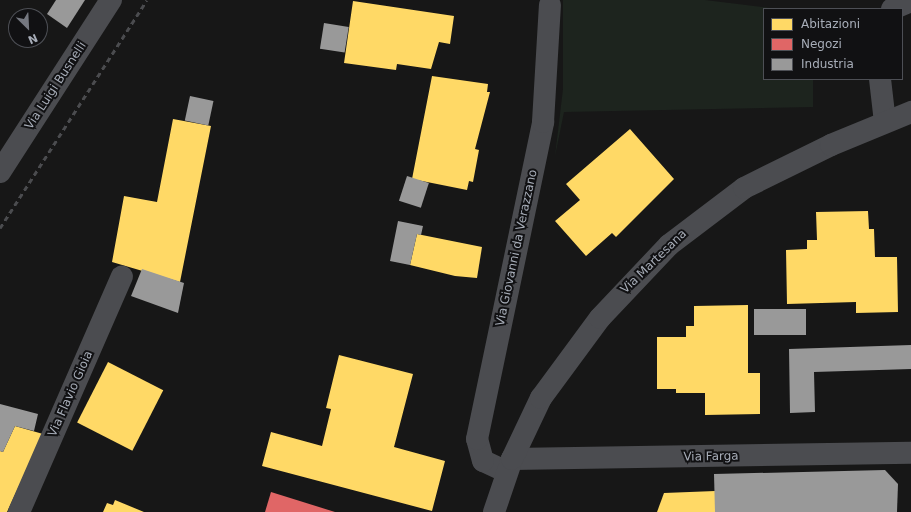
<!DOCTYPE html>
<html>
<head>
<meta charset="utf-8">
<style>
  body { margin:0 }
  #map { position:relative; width:911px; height:512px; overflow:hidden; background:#171717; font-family:"DejaVu Sans",sans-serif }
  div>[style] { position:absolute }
  .green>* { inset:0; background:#1d241e }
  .homes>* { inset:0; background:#ffd966; transform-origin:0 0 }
  .shops>* { inset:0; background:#e06666 }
  .industry>* { inset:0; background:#999; transform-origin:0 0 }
  .minor>* { height:22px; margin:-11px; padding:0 11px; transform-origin:11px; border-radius:11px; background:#4b4c50 }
  .rail>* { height:3px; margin-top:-1.5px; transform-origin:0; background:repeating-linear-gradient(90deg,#4b4c4f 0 5px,transparent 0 9px) }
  span { translate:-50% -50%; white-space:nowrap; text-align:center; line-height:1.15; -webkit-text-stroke:4px #111113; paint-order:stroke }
  .street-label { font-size:12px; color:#a7adb8 }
  .legend { position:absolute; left:763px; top:8px; width:140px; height:72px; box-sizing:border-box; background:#111113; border:1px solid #4d4f55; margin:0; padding:5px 7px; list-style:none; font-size:12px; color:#a7adb8 }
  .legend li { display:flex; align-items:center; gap:8px; height:20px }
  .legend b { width:20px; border:1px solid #4d4f55 }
  .north { position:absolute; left:8px; top:8px; width:40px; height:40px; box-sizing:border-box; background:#111113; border:1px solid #4d4f55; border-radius:50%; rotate:156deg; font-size:11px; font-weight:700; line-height:16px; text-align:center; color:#a7adb8 }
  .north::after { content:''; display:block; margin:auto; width:14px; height:18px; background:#757880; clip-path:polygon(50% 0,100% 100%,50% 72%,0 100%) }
</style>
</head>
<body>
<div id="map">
  <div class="green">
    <div style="clip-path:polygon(563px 0,705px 0,779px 9px,764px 9px,764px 79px,813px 79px,813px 107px,564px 112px,555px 156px,563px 89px)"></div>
  </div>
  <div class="homes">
    <div style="clip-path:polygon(353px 1px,454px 16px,450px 44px,439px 42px,431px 69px,397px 64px,396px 70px,344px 63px)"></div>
    <div style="clip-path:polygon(432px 76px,488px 84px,487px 92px,490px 92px,475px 149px,479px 150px,473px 182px,469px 181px,467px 190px,412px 179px)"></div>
    <div style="clip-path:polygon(173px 119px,211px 126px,180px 282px,112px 262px,124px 196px,157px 202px)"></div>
    <div style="clip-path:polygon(630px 129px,674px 179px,616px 237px,612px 233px,586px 256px,555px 221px,580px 200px,566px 184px)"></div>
    <div style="clip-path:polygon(868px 211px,869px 229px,874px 229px,875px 257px,897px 257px,898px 312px,856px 313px,856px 302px,787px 304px,786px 250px,807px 249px,807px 240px,817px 240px,816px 212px)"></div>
    <div style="clip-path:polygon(417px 234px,482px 247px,477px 278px,455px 276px,410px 265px)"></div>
    <div style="clip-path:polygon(748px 305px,748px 373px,760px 373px,760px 414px,705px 415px,705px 393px,676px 393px,676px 389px,657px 389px,657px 337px,686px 337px,686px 326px,694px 326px,694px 306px)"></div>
    <div style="clip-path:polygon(339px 355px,413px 374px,394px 447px,445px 461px,432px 511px,262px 466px,271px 432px,322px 446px,331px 409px,326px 408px)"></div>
    <div style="left:108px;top:362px;width:62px;height:68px;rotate:27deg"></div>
    <div style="clip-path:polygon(15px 426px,43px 434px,7px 512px,0 512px,0 451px,3px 452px)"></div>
    <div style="clip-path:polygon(715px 491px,715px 512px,657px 512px,664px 493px)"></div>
    <div style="clip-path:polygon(115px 500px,144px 512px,103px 512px,107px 503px,113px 505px)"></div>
  </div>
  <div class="shops">
    <div style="clip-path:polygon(271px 492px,335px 512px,265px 512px)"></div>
  </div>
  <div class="industry">
    <div style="clip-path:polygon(56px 0,85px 0,67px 28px,47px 14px)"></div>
    <div style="left:324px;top:23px;width:25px;height:26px;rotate:9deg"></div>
    <div style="left:190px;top:96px;width:24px;height:25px;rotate:12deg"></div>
    <div style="left:407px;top:176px;width:23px;height:26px;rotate:18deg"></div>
    <div style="clip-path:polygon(398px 221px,423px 226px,421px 235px,417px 234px,410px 265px,390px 261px)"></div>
    <div style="clip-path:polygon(142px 269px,184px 283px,178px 313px,131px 296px)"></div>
    <div style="left:806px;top:309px;width:26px;height:52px;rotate:90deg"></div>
    <div style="clip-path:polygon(911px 345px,911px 369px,814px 372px,815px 412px,790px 413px,789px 349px)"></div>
    <div style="clip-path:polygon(0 404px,38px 414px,34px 431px,15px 426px,3px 452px,0 451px)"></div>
    <div style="clip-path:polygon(885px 470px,898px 484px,897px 512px,715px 512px,714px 474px)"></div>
  </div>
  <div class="minor">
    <div style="left:892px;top:9px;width:21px;rotate:-23deg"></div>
    <div style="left:880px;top:79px;width:43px;rotate:83.4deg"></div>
    <div style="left:0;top:172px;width:205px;rotate:-57.2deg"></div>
    <div style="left:512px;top:459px;width:399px;rotate:-0.9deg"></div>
    <div style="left:507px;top:472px;width:26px;rotate:-155deg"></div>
    <div style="left:483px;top:461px;width:23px;rotate:-105deg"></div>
    <div style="left:477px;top:439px;width:324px;rotate:-78.2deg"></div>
    <div style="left:543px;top:122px;width:117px;rotate:-86.6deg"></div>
    <div style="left:19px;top:512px;width:257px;rotate:-66.4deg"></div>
    <div style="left:494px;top:512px;width:56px;rotate:-71.2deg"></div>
    <div style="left:512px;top:459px;width:68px;rotate:-64.6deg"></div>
    <div style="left:541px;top:398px;width:99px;rotate:-53.6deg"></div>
    <div style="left:600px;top:318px;width:100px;rotate:-46.6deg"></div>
    <div style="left:669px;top:245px;width:94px;rotate:-37.2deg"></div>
    <div style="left:744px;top:188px;width:97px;rotate:-26.3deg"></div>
    <div style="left:831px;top:145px;width:87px;rotate:-22.4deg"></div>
  </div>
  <div class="rail">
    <div style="left:0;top:228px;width:271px;rotate:-57.2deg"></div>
  </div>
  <div class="street-label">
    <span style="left:56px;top:86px;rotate:-57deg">Via Luigi Busnelli</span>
    <span style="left:517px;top:248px;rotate:-78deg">Via Giovanni da Verazzano</span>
    <span style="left:654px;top:262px;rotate:-44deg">Via Martesana</span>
    <span style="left:71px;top:394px;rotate:-66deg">Via Flavio Gioia</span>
    <span style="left:711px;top:457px;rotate:-1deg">Via Farga</span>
  </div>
  <ul class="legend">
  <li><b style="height:11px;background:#ffd966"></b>Abitazioni</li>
  <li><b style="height:11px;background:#e06666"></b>Negozi</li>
  <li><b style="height:11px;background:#999"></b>Industria</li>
  </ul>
  <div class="north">N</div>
</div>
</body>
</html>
